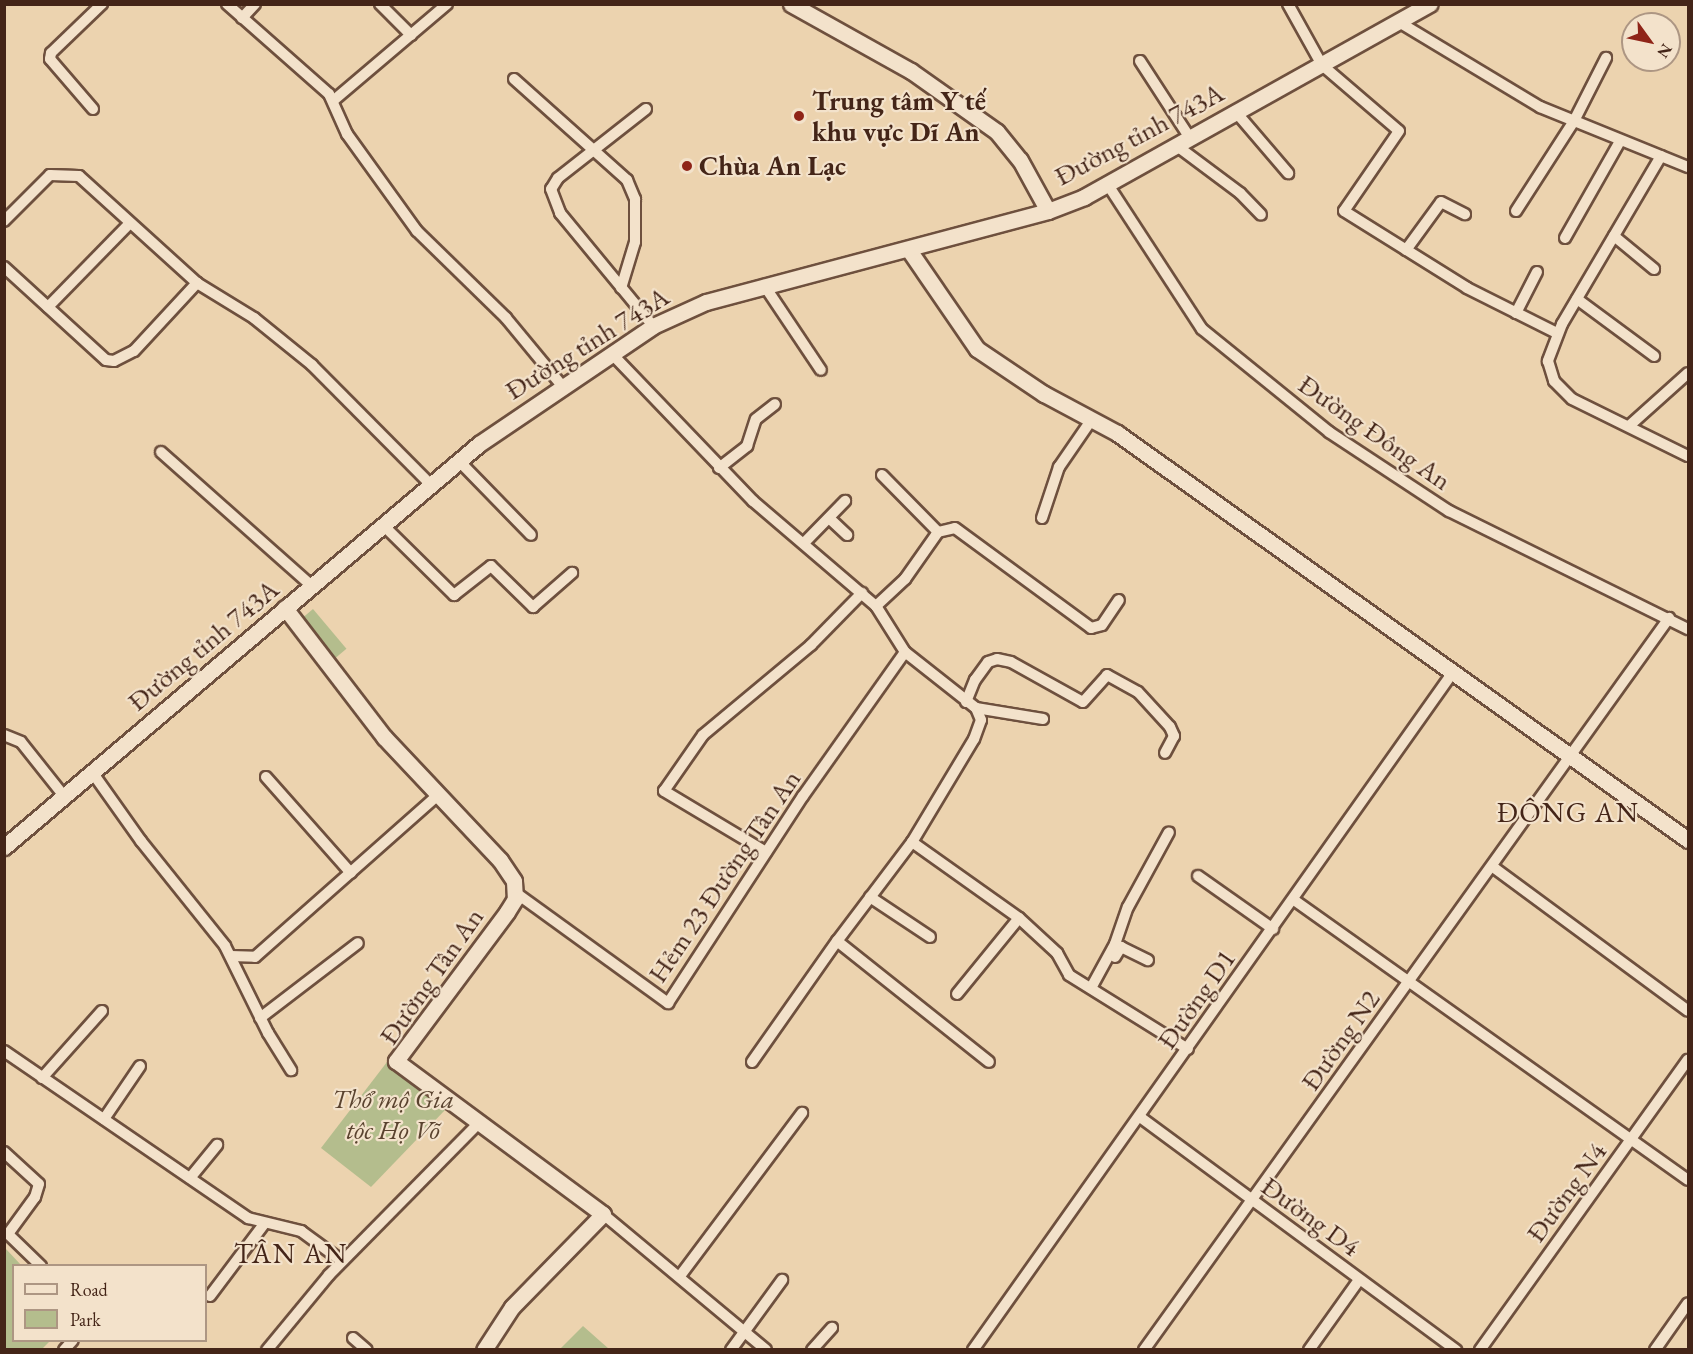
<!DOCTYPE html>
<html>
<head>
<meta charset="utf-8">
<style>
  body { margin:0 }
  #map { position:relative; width:1693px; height:1354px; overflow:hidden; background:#ecd3af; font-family:"EB Garamond",serif }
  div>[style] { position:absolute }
  .green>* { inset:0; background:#b4bd8d; transform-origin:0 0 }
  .roads { filter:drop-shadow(2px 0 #6e503e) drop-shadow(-2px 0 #6e503e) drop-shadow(0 2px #6e503e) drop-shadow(0 -2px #6e503e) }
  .street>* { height:10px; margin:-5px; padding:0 5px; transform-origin:5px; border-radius:5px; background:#f3e2cb }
  .secondary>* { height:15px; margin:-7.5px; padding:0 7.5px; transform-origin:7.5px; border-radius:7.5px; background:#f3e2cb }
  .dots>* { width:16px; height:16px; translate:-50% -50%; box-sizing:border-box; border:3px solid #f3e2cb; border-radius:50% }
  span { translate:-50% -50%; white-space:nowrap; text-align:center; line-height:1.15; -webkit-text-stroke:4.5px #f3e2cb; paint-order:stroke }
  .poi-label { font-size:27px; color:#442518; font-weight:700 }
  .left { translate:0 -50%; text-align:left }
  .street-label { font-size:27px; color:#442518 }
  .park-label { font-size:27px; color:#5a432f; font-style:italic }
  .neighbourhood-label { font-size:28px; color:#442518; letter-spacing:1.5px }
  .frame { position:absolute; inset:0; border:6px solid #442518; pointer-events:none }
  .legend { position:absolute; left:12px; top:1264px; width:195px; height:78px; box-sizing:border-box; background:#f3e2cb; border:2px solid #ad9683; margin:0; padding:8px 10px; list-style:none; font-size:18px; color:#442518 }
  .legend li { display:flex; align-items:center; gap:12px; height:30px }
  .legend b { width:30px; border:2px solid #ad9683 }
  .north { position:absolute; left:1621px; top:12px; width:60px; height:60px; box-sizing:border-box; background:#f3e2cb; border:2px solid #ad9683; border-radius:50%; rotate:123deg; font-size:16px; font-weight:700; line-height:24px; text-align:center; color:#442518 }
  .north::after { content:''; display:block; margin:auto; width:21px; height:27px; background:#8f2418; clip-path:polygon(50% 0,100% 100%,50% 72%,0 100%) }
</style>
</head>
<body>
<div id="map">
  <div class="green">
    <div style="left:313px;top:609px;width:52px;height:17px;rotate:50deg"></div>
    <div style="clip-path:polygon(387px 1062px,446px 1109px,371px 1187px,321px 1148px)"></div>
    <div style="clip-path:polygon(6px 1249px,21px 1265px,14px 1266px,14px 1340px,50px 1341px,42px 1349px,5px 1349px)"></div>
    <div style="clip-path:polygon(583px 1326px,609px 1349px,560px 1349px)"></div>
  </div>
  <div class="roads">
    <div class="street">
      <div style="left:227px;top:4px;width:136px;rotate:41.4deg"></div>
      <div style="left:329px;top:94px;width:44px;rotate:65.8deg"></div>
      <div style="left:347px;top:134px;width:120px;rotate:54.2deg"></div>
      <div style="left:417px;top:231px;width:124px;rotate:44.3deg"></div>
      <div style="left:506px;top:318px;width:91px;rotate:50.4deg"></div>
      <div style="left:380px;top:4px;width:44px;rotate:45deg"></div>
      <div style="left:1288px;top:4px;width:70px;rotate:60.9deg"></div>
      <div style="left:1322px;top:65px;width:101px;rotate:40.6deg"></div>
      <div style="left:1399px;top:131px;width:97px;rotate:124.5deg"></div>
      <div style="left:1344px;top:211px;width:145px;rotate:32deg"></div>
      <div style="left:1467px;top:288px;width:101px;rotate:26.6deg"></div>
      <div style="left:242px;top:18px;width:19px;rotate:-47deg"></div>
      <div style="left:1399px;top:22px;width:165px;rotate:31.1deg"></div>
      <div style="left:1540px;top:107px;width:160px;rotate:22.1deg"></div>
      <div style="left:1140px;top:61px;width:92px;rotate:57deg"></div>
      <div style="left:514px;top:79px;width:152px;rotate:41.8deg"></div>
      <div style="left:627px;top:180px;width:21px;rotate:67deg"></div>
      <div style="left:635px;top:199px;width:43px;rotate:90deg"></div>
      <div style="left:635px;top:242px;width:48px;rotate:106.9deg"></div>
      <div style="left:334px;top:100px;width:148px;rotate:-40.3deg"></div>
      <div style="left:93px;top:109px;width:66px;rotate:-130.7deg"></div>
      <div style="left:50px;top:59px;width:6px;rotate:-81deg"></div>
      <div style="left:51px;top:53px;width:71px;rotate:-43.9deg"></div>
      <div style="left:646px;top:109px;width:112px;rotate:141.9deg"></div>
      <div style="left:558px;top:178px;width:13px;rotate:122deg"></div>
      <div style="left:551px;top:189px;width:26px;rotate:69deg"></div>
      <div style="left:560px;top:213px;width:146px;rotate:50.5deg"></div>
      <div style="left:1235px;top:111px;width:82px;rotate:49.5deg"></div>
      <div style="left:1177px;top:146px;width:79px;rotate:36.7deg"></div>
      <div style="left:1240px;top:193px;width:30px;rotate:46deg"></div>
      <div style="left:1661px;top:156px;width:195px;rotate:120.5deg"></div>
      <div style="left:1562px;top:324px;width:40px;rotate:111deg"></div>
      <div style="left:1548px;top:361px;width:21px;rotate:73deg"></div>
      <div style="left:1554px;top:381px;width:25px;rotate:45deg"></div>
      <div style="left:1572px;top:399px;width:129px;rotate:26.2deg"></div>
      <div style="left:1108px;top:185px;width:172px;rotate:56.9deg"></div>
      <div style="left:1202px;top:329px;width:164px;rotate:39deg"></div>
      <div style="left:1329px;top:432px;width:144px;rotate:33.4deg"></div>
      <div style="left:1449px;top:511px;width:267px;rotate:26.3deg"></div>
      <div style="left:1516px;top:211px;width:107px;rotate:-57.2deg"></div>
      <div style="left:1574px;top:121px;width:71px;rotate:-63.1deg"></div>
      <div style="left:4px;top:221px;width:65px;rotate:-45deg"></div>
      <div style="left:50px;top:175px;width:29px;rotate:2deg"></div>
      <div style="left:79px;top:176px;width:159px;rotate:42.2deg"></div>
      <div style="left:197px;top:283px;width:67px;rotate:31.6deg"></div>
      <div style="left:254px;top:318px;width:75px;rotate:39deg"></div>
      <div style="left:312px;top:365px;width:169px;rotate:45.2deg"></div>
      <div style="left:1614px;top:236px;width:52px;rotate:39.5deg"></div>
      <div style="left:1565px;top:238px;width:112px;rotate:-60.4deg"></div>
      <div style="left:1406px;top:250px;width:59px;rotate:-53.9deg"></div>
      <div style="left:1441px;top:202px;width:27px;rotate:27deg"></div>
      <div style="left:4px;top:267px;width:138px;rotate:42.4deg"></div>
      <div style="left:106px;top:360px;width:8px;rotate:7deg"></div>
      <div style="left:114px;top:361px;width:22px;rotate:-27deg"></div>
      <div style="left:134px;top:351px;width:93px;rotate:-47.2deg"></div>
      <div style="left:764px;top:285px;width:102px;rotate:56.2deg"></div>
      <div style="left:1577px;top:299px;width:96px;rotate:36.5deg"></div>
      <div style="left:48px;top:307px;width:117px;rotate:-45.7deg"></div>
      <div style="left:1516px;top:313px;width:46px;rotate:-62.9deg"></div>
      <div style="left:612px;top:354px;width:204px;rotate:46.2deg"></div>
      <div style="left:753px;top:501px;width:162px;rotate:40.5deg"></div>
      <div style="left:876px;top:606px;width:40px;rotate:-43deg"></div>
      <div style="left:905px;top:579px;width:57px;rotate:-54.9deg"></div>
      <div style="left:938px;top:532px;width:17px;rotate:-13deg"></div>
      <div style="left:955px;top:528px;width:169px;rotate:36.3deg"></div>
      <div style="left:1091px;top:628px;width:11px;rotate:-15deg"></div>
      <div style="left:1102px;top:625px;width:30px;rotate:-56deg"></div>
      <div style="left:1629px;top:426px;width:79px;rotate:-41.9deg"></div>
      <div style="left:161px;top:452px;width:202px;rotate:41.6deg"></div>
      <div style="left:459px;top:461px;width:103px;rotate:45.8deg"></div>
      <div style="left:719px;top:468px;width:36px;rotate:-38deg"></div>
      <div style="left:747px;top:446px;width:28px;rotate:-72deg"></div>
      <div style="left:756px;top:419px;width:24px;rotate:-38deg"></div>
      <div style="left:882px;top:475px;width:80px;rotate:45.5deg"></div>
      <div style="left:829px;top:518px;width:25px;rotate:43deg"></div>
      <div style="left:1042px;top:518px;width:54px;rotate:-71.6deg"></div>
      <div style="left:1059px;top:467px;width:58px;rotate:-55.5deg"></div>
      <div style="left:383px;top:525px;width:100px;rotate:44.6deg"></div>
      <div style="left:454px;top:595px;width:47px;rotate:-38.1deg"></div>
      <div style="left:491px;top:566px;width:59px;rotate:44.3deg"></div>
      <div style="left:533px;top:607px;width:52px;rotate:-41.1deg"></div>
      <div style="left:804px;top:543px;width:59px;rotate:-45.7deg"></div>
      <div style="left:876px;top:606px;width:54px;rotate:57.8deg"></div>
      <div style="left:905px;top:652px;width:90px;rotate:38.3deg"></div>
      <div style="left:976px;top:708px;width:13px;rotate:67deg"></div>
      <div style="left:981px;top:720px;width:20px;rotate:110deg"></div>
      <div style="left:974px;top:739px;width:120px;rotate:121deg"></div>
      <div style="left:912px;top:842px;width:124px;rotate:127.1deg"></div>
      <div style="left:837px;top:941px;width:194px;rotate:38.5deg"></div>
      <div style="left:966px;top:702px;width:24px;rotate:-68deg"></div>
      <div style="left:975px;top:680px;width:22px;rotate:-54deg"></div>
      <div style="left:988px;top:662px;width:9px;rotate:-18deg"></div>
      <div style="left:997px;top:659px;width:14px;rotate:12deg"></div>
      <div style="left:1011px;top:662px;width:82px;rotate:29.1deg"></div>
      <div style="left:1083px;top:702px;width:36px;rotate:-48deg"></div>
      <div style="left:1107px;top:675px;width:35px;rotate:29deg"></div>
      <div style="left:1138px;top:692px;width:47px;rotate:47.6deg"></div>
      <div style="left:1170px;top:727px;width:10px;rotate:66deg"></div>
      <div style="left:1174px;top:736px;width:19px;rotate:118deg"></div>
      <div style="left:976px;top:708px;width:68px;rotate:9.3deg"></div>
      <div style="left:4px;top:735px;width:18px;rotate:22deg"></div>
      <div style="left:21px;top:742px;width:69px;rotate:51.5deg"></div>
      <div style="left:92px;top:772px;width:85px;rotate:54.6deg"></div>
      <div style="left:141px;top:841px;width:134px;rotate:51.3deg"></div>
      <div style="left:225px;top:946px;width:97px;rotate:63.7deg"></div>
      <div style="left:268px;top:1033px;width:44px;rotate:58.1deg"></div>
      <div style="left:266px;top:777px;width:128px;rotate:48.5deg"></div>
      <div style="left:912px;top:842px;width:131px;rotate:35.4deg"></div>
      <div style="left:1019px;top:918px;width:98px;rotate:129.2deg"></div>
      <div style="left:766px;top:852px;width:119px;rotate:-149.1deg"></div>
      <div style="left:664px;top:791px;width:68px;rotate:-55.1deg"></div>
      <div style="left:703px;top:735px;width:141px;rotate:-39.8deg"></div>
      <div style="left:811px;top:645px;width:73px;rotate:-45.6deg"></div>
      <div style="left:1493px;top:867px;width:242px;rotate:36.4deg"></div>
      <div style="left:1198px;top:876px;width:92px;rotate:35.2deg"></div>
      <div style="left:516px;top:893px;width:188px;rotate:35.9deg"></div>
      <div style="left:668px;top:1003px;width:247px;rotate:-56.9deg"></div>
      <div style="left:803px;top:796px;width:176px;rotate:-54.7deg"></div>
      <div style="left:870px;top:897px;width:72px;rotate:33.7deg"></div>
      <div style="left:1294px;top:900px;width:483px;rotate:35.4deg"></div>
      <div style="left:1019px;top:918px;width:52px;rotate:42.6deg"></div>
      <div style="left:1057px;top:953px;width:25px;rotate:61deg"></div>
      <div style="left:1069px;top:975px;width:140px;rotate:31.9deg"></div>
      <div style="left:231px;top:956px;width:24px;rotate:2deg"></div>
      <div style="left:255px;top:957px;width:244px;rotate:-41.5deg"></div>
      <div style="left:1115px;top:957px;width:12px;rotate:-59deg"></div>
      <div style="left:1121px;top:947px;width:30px;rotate:26deg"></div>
      <div style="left:1091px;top:988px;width:50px;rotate:-61.4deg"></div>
      <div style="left:1115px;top:944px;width:39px;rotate:-71deg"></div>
      <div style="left:1128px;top:907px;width:85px;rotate:-61.3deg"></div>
      <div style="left:260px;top:1018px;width:123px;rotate:-37.4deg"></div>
      <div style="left:4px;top:1051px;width:296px;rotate:34.4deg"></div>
      <div style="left:248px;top:1218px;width:55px;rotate:13.8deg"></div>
      <div style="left:301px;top:1231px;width:51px;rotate:36.2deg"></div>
      <div style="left:752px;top:1062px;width:148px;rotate:-54.9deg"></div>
      <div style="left:42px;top:1078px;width:90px;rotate:-48.2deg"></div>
      <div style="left:1140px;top:1117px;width:393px;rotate:36.4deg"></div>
      <div style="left:104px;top:1119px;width:64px;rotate:-55.8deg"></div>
      <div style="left:4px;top:1152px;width:47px;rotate:42.4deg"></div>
      <div style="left:39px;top:1184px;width:14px;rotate:107deg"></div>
      <div style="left:35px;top:1197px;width:46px;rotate:126.1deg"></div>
      <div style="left:8px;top:1234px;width:46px;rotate:44.1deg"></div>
      <div style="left:190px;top:1178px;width:43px;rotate:-50.7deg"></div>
      <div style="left:603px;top:1214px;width:212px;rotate:39.8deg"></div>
      <div style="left:680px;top:1276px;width:204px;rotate:-53.2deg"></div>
      <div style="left:210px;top:1296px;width:90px;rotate:-53.1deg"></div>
      <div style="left:353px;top:1338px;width:18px;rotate:41deg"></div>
      <div style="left:64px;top:1350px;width:13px;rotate:-48deg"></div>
      <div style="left:267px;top:1350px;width:97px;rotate:-50.4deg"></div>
      <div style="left:329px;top:1275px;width:214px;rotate:-45.4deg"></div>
      <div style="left:731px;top:1350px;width:87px;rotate:-53.9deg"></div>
      <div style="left:812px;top:1350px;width:30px;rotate:-48deg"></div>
      <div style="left:973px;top:1350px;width:831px;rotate:-54.7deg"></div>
      <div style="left:1144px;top:1350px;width:901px;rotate:-54.35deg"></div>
      <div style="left:1309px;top:1350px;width:86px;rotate:-54.5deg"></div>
      <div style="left:1480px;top:1350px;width:357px;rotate:-54.4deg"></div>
      <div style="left:1655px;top:1350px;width:57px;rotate:-54.9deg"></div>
    </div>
    <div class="secondary">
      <div style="left:791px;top:4px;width:137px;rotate:29.2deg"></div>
      <div style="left:911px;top:71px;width:105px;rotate:35.3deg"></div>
      <div style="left:997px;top:132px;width:36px;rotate:51deg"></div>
      <div style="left:1020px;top:160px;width:58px;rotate:61.2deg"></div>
      <div style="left:909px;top:250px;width:120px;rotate:55.5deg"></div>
      <div style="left:977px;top:349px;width:81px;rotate:33.9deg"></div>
      <div style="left:1044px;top:394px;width:83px;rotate:28.1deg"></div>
      <div style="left:1117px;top:433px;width:701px;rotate:35.48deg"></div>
      <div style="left:285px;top:608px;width:163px;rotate:52.5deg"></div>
      <div style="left:384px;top:737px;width:169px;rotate:46.7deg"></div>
      <div style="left:500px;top:860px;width:25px;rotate:56deg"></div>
      <div style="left:514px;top:881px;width:18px;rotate:87deg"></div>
      <div style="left:515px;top:899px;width:15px;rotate:122deg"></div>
      <div style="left:507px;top:912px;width:186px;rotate:126.7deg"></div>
      <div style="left:396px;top:1061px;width:257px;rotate:36.5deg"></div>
      <div style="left:603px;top:1214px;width:130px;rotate:134.4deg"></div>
      <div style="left:512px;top:1307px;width:51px;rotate:123.1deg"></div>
      <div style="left:4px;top:847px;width:623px;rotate:-40.31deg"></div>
      <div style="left:479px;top:444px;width:210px;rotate:-34.1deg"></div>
      <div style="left:653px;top:326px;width:58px;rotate:-24.4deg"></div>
      <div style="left:706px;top:302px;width:354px;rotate:-14.9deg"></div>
      <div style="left:1048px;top:211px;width:39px;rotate:-21deg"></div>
      <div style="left:1084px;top:197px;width:396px;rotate:-29.2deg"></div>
    </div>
  </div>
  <div class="dots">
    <div style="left:799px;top:116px;background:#8f2418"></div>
    <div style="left:687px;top:166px;background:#8f2418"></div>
  </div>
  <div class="poi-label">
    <span class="left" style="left:812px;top:116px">Trung tâm Y tế<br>khu vực Dĩ An</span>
    <span class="left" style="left:699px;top:166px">Chùa An Lạc</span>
  </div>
  <div class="street-label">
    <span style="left:1139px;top:134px;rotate:-28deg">Đường tỉnh 743A</span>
    <span style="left:587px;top:343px;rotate:-32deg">Đường tỉnh 743A</span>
    <span style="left:1375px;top:432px;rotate:35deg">Đường Đông An</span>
    <span style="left:203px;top:645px;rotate:-40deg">Đường tỉnh 743A</span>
    <span style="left:724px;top:876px;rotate:-56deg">Hẻm 23 Đường Tân An</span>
    <span style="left:431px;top:976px;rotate:-55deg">Đường Tân An</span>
    <span style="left:1196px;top:999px;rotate:-55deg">Đường D1</span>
    <span style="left:1340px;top:1040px;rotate:-55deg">Đường N2</span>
    <span style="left:1566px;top:1192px;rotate:-54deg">Đường N4</span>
    <span style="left:1311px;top:1216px;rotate:36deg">Đường D4</span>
  </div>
  <div class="park-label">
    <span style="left:393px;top:1114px">Thổ mộ Gia<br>tộc Họ Võ</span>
  </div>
  <div class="neighbourhood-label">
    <span style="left:1568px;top:812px">ĐÔNG AN</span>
    <span style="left:291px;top:1253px">TÂN AN</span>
  </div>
  <div class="frame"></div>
  <ul class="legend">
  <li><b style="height:8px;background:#f3e2cb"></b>Road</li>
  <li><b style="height:16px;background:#b4bd8d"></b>Park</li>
  </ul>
  <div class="north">N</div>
</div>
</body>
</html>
